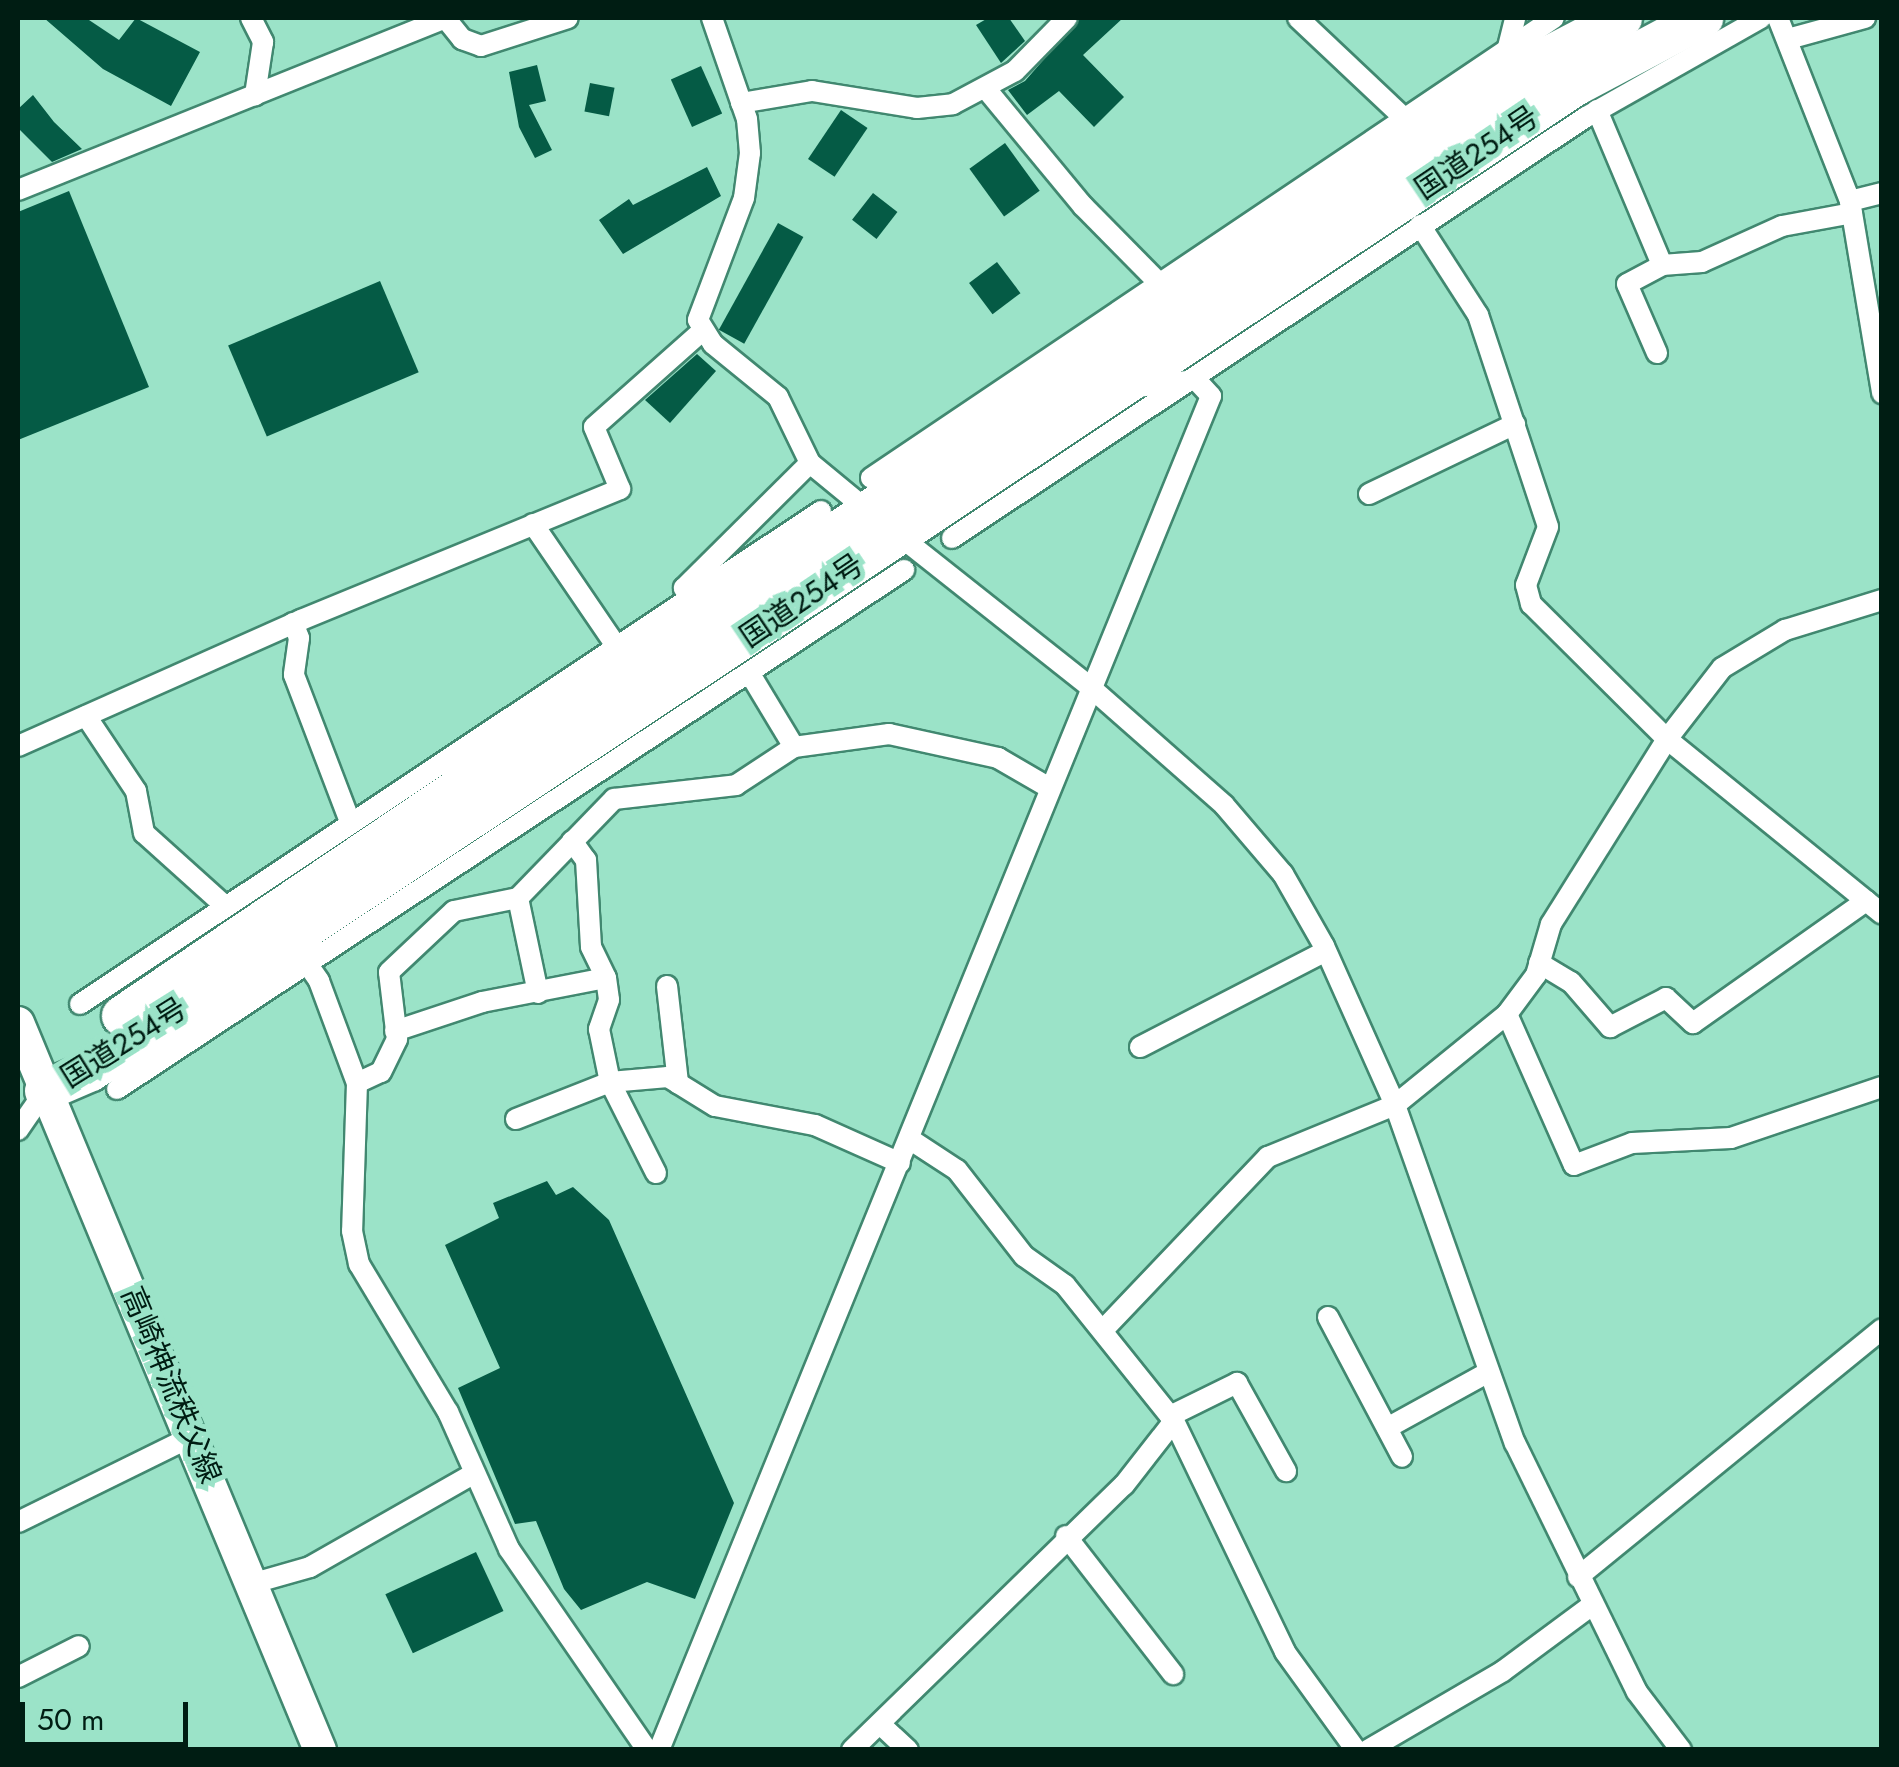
<!DOCTYPE html>
<html>
<head>
<meta charset="utf-8">
<style>
  body { margin:0 }
  #map { position:relative; width:1899px; height:1767px; overflow:hidden; background:#9be3c8; font-family:Jost,"Noto Sans JP",sans-serif }
  div>[style] { position:absolute }
  .building>* { inset:0; background:#055b45; transform-origin:0 0 }
  .roads { filter:drop-shadow(2px 0 #418870) drop-shadow(-2px 0 #418870) drop-shadow(0 2px #418870) drop-shadow(0 -2px #418870) }
  .street>* { height:20px; margin:-10px; padding:0 10px; transform-origin:10px; border-radius:10px; background:#fff }
  .primary>* { height:32px; margin:-16px; padding:0 16px; transform-origin:16px; border-radius:16px; background:#fff }
  .highway>* { height:40px; margin:-20px; padding:0 20px; transform-origin:20px; border-radius:20px; background:#fff }
  span { translate:-50% -50%; white-space:nowrap; text-align:center; line-height:1.15; -webkit-text-stroke:10px #9be3c8; paint-order:stroke }
  .street-label { font-size:30px; color:#001d13 }
  .frame { position:absolute; inset:0; border:20px solid #001d13; pointer-events:none }
  .scale { position:absolute; left:20px; top:1702px; width:168px; height:45px; box-sizing:border-box; border:5px solid #001d13; border-top:0; padding-left:12px; font-size:30px; line-height:35px; white-space:nowrap; color:#001d13; -webkit-text-stroke:8px #9be3c8; paint-order:stroke }
</style>
</head>
<body>
<div id="map">
  <div class="building">
    <div style="clip-path:polygon(44px 18px,86px 18px,119px 40px,136px 18px,200px 52px,171px 106px,103px 69px)"></div>
    <div style="clip-path:polygon(988px 18px,1009px 18px,1025px 41px,1001px 63px,976px 25px)"></div>
    <div style="clip-path:polygon(1080px 18px,1123px 18px,1083px 55px,1124px 97px,1094px 127px,1059px 91px,1027px 115px,1008px 90px,1025px 81px)"></div>
    <div style="clip-path:polygon(537px 65px,546px 101px,529px 105px,552px 150px,535px 158px,519px 127px,509px 72px)"></div>
    <div style="left:701px;top:66px;width:52px;height:33px;rotate:66deg"></div>
    <div style="left:590px;top:83px;width:25px;height:29px;rotate:11deg"></div>
    <div style="clip-path:polygon(33px 95px,54px 122px,82px 149px,52px 162px,18px 128px,18px 109px)"></div>
    <div style="left:841px;top:110px;width:32px;height:59px;rotate:34deg"></div>
    <div style="left:1005px;top:143px;width:59px;height:44px;rotate:54deg"></div>
    <div style="clip-path:polygon(707px 167px,721px 196px,623px 254px,599px 220px,629px 199px,633px 205px)"></div>
    <div style="clip-path:polygon(69px 191px,149px 387px,18px 440px,18px 212px)"></div>
    <div style="left:873px;top:193px;width:31px;height:34px;rotate:38deg"></div>
    <div style="left:778px;top:223px;width:29px;height:122px;rotate:29deg"></div>
    <div style="left:997px;top:262px;width:39px;height:35px;rotate:53deg"></div>
    <div style="left:380px;top:281px;width:99px;height:165px;rotate:67deg"></div>
    <div style="clip-path:polygon(697px 354px,716px 371px,670px 423px,645px 400px)"></div>
    <div style="clip-path:polygon(547px 1181px,556px 1195px,573px 1187px,609px 1220px,734px 1503px,695px 1599px,647px 1582px,581px 1610px,564px 1589px,536px 1521px,515px 1524px,458px 1388px,500px 1368px,445px 1245px,499px 1218px,493px 1203px)"></div>
    <div style="left:476px;top:1552px;width:65px;height:100px;rotate:65deg"></div>
  </div>
  <div class="roads">
    <div class="street">
      <div style="left:251px;top:18px;width:27px;rotate:63deg"></div>
      <div style="left:263px;top:42px;width:54px;rotate:98.6deg"></div>
      <div style="left:712px;top:18px;width:107px;rotate:70.9deg"></div>
      <div style="left:747px;top:119px;width:34px;rotate:85deg"></div>
      <div style="left:750px;top:153px;width:45px;rotate:97.6deg"></div>
      <div style="left:744px;top:198px;width:130px;rotate:110.7deg"></div>
      <div style="left:698px;top:320px;width:28px;rotate:58deg"></div>
      <div style="left:713px;top:344px;width:84px;rotate:39.2deg"></div>
      <div style="left:778px;top:397px;width:73px;rotate:64.1deg"></div>
      <div style="left:810px;top:463px;width:82px;rotate:39.5deg"></div>
      <div style="left:1298px;top:18px;width:143px;rotate:43.3deg"></div>
      <div style="left:1778px;top:18px;width:197px;rotate:68.5deg"></div>
      <div style="left:1850px;top:201px;width:195px;rotate:80.5deg"></div>
      <div style="left:446px;top:19px;width:26px;rotate:51deg"></div>
      <div style="left:462px;top:39px;width:20px;rotate:20deg"></div>
      <div style="left:481px;top:46px;width:91px;rotate:-17.8deg"></div>
      <div style="left:1788px;top:39px;width:80px;rotate:-15.3deg"></div>
      <div style="left:1508px;top:47px;width:30px;rotate:-76deg"></div>
      <div style="left:987px;top:90px;width:151px;rotate:50.4deg"></div>
      <div style="left:1083px;top:206px;width:105px;rotate:45.4deg"></div>
      <div style="left:741px;top:103px;width:72px;rotate:-9.6deg"></div>
      <div style="left:812px;top:91px;width:106px;rotate:9.2deg"></div>
      <div style="left:917px;top:108px;width:36px;rotate:-6deg"></div>
      <div style="left:953px;top:104px;width:70px;rotate:-28deg"></div>
      <div style="left:1015px;top:71px;width:74px;rotate:-45.5deg"></div>
      <div style="left:1597px;top:110px;width:168px;rotate:67.2deg"></div>
      <div style="left:1662px;top:265px;width:40px;rotate:-4.3deg"></div>
      <div style="left:1702px;top:262px;width:88px;rotate:-24.2deg"></div>
      <div style="left:1782px;top:226px;width:71px;rotate:-10.5deg"></div>
      <div style="left:18px;top:190px;width:461px;rotate:-21.9deg"></div>
      <div style="left:1850px;top:201px;width:33px;rotate:-14deg"></div>
      <div style="left:1420px;top:225px;width:107px;rotate:57.2deg"></div>
      <div style="left:1478px;top:315px;width:223px;rotate:71.7deg"></div>
      <div style="left:1548px;top:527px;width:62px;rotate:110.8deg"></div>
      <div style="left:1526px;top:585px;width:20px;rotate:75deg"></div>
      <div style="left:1531px;top:604px;width:192px;rotate:44.8deg"></div>
      <div style="left:1667px;top:739px;width:277px;rotate:39.1deg"></div>
      <div style="left:1657px;top:353px;width:75px;rotate:-113.5deg"></div>
      <div style="left:1627px;top:284px;width:40px;rotate:-28deg"></div>
      <div style="left:871px;top:478px;width:823px;rotate:-33.96deg"></div>
      <div style="left:1369px;top:494px;width:162px;rotate:-25.6deg"></div>
      <div style="left:533px;top:524px;width:149px;rotate:55.7deg"></div>
      <div style="left:896px;top:533px;width:245px;rotate:38.4deg"></div>
      <div style="left:1088px;top:685px;width:181px;rotate:41.4deg"></div>
      <div style="left:1224px;top:805px;width:91px;rotate:49.5deg"></div>
      <div style="left:1283px;top:874px;width:83px;rotate:60.3deg"></div>
      <div style="left:1324px;top:946px;width:174px;rotate:65.9deg"></div>
      <div style="left:1395px;top:1105px;width:359px;rotate:70.5deg"></div>
      <div style="left:1515px;top:1443px;width:277px;rotate:63.9deg"></div>
      <div style="left:1637px;top:1692px;width:73px;rotate:52.8deg"></div>
      <div style="left:952px;top:538px;width:761px;rotate:-33.59deg"></div>
      <div style="left:1586px;top:117px;width:201px;rotate:-29.5deg"></div>
      <div style="left:692px;top:598px;width:13px;rotate:-129deg"></div>
      <div style="left:684px;top:588px;width:177px;rotate:-44.8deg"></div>
      <div style="left:293px;top:623px;width:16px;rotate:68deg"></div>
      <div style="left:299px;top:638px;width:37px;rotate:98deg"></div>
      <div style="left:294px;top:675px;width:157px;rotate:69.1deg"></div>
      <div style="left:750px;top:674px;width:85px;rotate:58.9deg"></div>
      <div style="left:86px;top:716px;width:90px;rotate:56.3deg"></div>
      <div style="left:136px;top:791px;width:43px;rotate:79.2deg"></div>
      <div style="left:144px;top:833px;width:109px;rotate:42deg"></div>
      <div style="left:18px;top:746px;width:310px;rotate:-24deg"></div>
      <div style="left:301px;top:620px;width:345px;rotate:-22.3deg"></div>
      <div style="left:620px;top:489px;width:67px;rotate:-112.8deg"></div>
      <div style="left:594px;top:427px;width:144px;rotate:-41.6deg"></div>
      <div style="left:572px;top:841px;width:24px;rotate:54deg"></div>
      <div style="left:586px;top:860px;width:87px;rotate:86.7deg"></div>
      <div style="left:591px;top:947px;width:34px;rotate:64deg"></div>
      <div style="left:606px;top:978px;width:22px;rotate:82deg"></div>
      <div style="left:609px;top:1000px;width:31px;rotate:109deg"></div>
      <div style="left:599px;top:1029px;width:54px;rotate:78.3deg"></div>
      <div style="left:610px;top:1082px;width:102px;rotate:63.2deg"></div>
      <div style="left:518px;top:898px;width:97px;rotate:78.1deg"></div>
      <div style="left:299px;top:952px;width:35px;rotate:55deg"></div>
      <div style="left:319px;top:981px;width:109px;rotate:69.6deg"></div>
      <div style="left:357px;top:1083px;width:148px;rotate:91.9deg"></div>
      <div style="left:352px;top:1231px;width:34px;rotate:78deg"></div>
      <div style="left:359px;top:1264px;width:173px;rotate:59deg"></div>
      <div style="left:448px;top:1412px;width:150px;rotate:66deg"></div>
      <div style="left:509px;top:1549px;width:244px;rotate:55.5deg"></div>
      <div style="left:1539px;top:963px;width:37px;rotate:31deg"></div>
      <div style="left:1571px;top:982px;width:60px;rotate:49.1deg"></div>
      <div style="left:1610px;top:1027px;width:63px;rotate:-27.4deg"></div>
      <div style="left:1666px;top:998px;width:37px;rotate:43deg"></div>
      <div style="left:1693px;top:1023px;width:212px;rotate:-35.2deg"></div>
      <div style="left:667px;top:986px;width:98px;rotate:83.5deg"></div>
      <div style="left:80px;top:1004px;width:890px;rotate:-33.64deg"></div>
      <div style="left:1507px;top:1014px;width:165px;rotate:66.1deg"></div>
      <div style="left:1574px;top:1165px;width:62px;rotate:-20.8deg"></div>
      <div style="left:1632px;top:1143px;width:99px;rotate:-2.9deg"></div>
      <div style="left:1731px;top:1138px;width:159px;rotate:-18.7deg"></div>
      <div style="left:395px;top:1031px;width:92px;rotate:-18.4deg"></div>
      <div style="left:482px;top:1002px;width:126px;rotate:-11deg"></div>
      <div style="left:1140px;top:1047px;width:209px;rotate:-27.3deg"></div>
      <div style="left:357px;top:1083px;width:26px;rotate:-25deg"></div>
      <div style="left:381px;top:1072px;width:37px;rotate:-64deg"></div>
      <div style="left:397px;top:1039px;width:67px;rotate:-96.8deg"></div>
      <div style="left:389px;top:972px;width:89px;rotate:-43.2deg"></div>
      <div style="left:454px;top:911px;width:65px;rotate:-11.5deg"></div>
      <div style="left:518px;top:898px;width:138px;rotate:-45.9deg"></div>
      <div style="left:614px;top:799px;width:123px;rotate:-6.5deg"></div>
      <div style="left:736px;top:785px;width:69px;rotate:-33.2deg"></div>
      <div style="left:794px;top:747px;width:96px;rotate:-7.8deg"></div>
      <div style="left:889px;top:734px;width:112px;rotate:12.4deg"></div>
      <div style="left:998px;top:758px;width:58px;rotate:30.1deg"></div>
      <div style="left:117px;top:1089px;width:943px;rotate:-33.4deg"></div>
      <div style="left:516px;top:1119px;width:101px;rotate:-21.5deg"></div>
      <div style="left:610px;top:1082px;width:58px;rotate:-4.9deg"></div>
      <div style="left:668px;top:1077px;width:55px;rotate:31.7deg"></div>
      <div style="left:715px;top:1106px;width:102px;rotate:10.8deg"></div>
      <div style="left:815px;top:1125px;width:93px;rotate:24.1deg"></div>
      <div style="left:18px;top:1130px;width:47px;rotate:-55.3deg"></div>
      <div style="left:911px;top:1140px;width:55px;rotate:33.1deg"></div>
      <div style="left:957px;top:1170px;width:109px;rotate:52.1deg"></div>
      <div style="left:1024px;top:1256px;width:50px;rotate:35.3deg"></div>
      <div style="left:1065px;top:1285px;width:174px;rotate:51.3deg"></div>
      <div style="left:1174px;top:1421px;width:256px;rotate:64.3deg"></div>
      <div style="left:1285px;top:1652px;width:121px;rotate:54.1deg"></div>
      <div style="left:1328px;top:1317px;width:158px;rotate:62.1deg"></div>
      <div style="left:1104px;top:1329px;width:238px;rotate:-46.4deg"></div>
      <div style="left:1268px;top:1157px;width:137px;rotate:-22.3deg"></div>
      <div style="left:1395px;top:1105px;width:144px;rotate:-39.1deg"></div>
      <div style="left:1507px;top:1014px;width:49px;rotate:-53.4deg"></div>
      <div style="left:1536px;top:975px;width:53px;rotate:-73.6deg"></div>
      <div style="left:1551px;top:924px;width:218px;rotate:-57.9deg"></div>
      <div style="left:1667px;top:739px;width:90px;rotate:-52.2deg"></div>
      <div style="left:1722px;top:668px;width:74px;rotate:-31.1deg"></div>
      <div style="left:1785px;top:630px;width:102px;rotate:-17.2deg"></div>
      <div style="left:1170px;top:1416px;width:75px;rotate:-26.2deg"></div>
      <div style="left:1237px;top:1383px;width:101px;rotate:60.9deg"></div>
      <div style="left:1387px;top:1428px;width:114px;rotate:-28.8deg"></div>
      <div style="left:18px;top:1522px;width:195px;rotate:-26.2deg"></div>
      <div style="left:1066px;top:1536px;width:175px;rotate:52.2deg"></div>
      <div style="left:1578px;top:1577px;width:392px;rotate:-39.2deg"></div>
      <div style="left:254px;top:1583px;width:58px;rotate:-15.9deg"></div>
      <div style="left:310px;top:1567px;width:185px;rotate:-29.7deg"></div>
      <div style="left:18px;top:1677px;width:68px;rotate:-26.9deg"></div>
      <div style="left:880px;top:1724px;width:38px;rotate:43deg"></div>
      <div style="left:659px;top:1750px;width:1462px;rotate:-67.82deg"></div>
      <div style="left:1211px;top:396px;width:22px;rotate:-133deg"></div>
      <div style="left:1196px;top:380px;width:59px;rotate:173.2deg"></div>
      <div style="left:852px;top:1750px;width:380px;rotate:-44.3deg"></div>
      <div style="left:1124px;top:1485px;width:81px;rotate:-52deg"></div>
      <div style="left:1368px;top:1750px;width:156px;rotate:-30.3deg"></div>
      <div style="left:1503px;top:1671px;width:109px;rotate:-36.5deg"></div>
    </div>
    <div class="primary">
      <div style="left:18px;top:1023px;width:787px;rotate:67.44deg"></div>
    </div>
    <div class="highway">
      <div style="left:122px;top:1016px;width:901px;rotate:-34.1deg"></div>
      <div style="left:868px;top:511px;width:821px;rotate:-33.73deg"></div>
      <div style="left:1551px;top:55px;width:80px;rotate:-27.5deg"></div>
      <div style="left:45px;top:1091px;width:50px;rotate:-23.5deg"></div>
      <div style="left:91px;top:1071px;width:1783px;rotate:-33.57deg"></div>
      <div style="left:1577px;top:85px;width:143px;rotate:-28deg"></div>
    </div>
  </div>
  <div class="street-label">
    <span style="left:1477px;top:153px;rotate:-34deg">国道254号</span>
    <span style="left:802px;top:601px;rotate:-34deg">国道254号</span>
    <span style="left:124px;top:1043px;rotate:-32deg">国道254号</span>
    <span style="left:171px;top:1385px;rotate:67deg">高崎神流秩父線</span>
  </div>
  <div class="frame"></div>
  <div class="scale">50 m</div>
</div>
</body>
</html>
